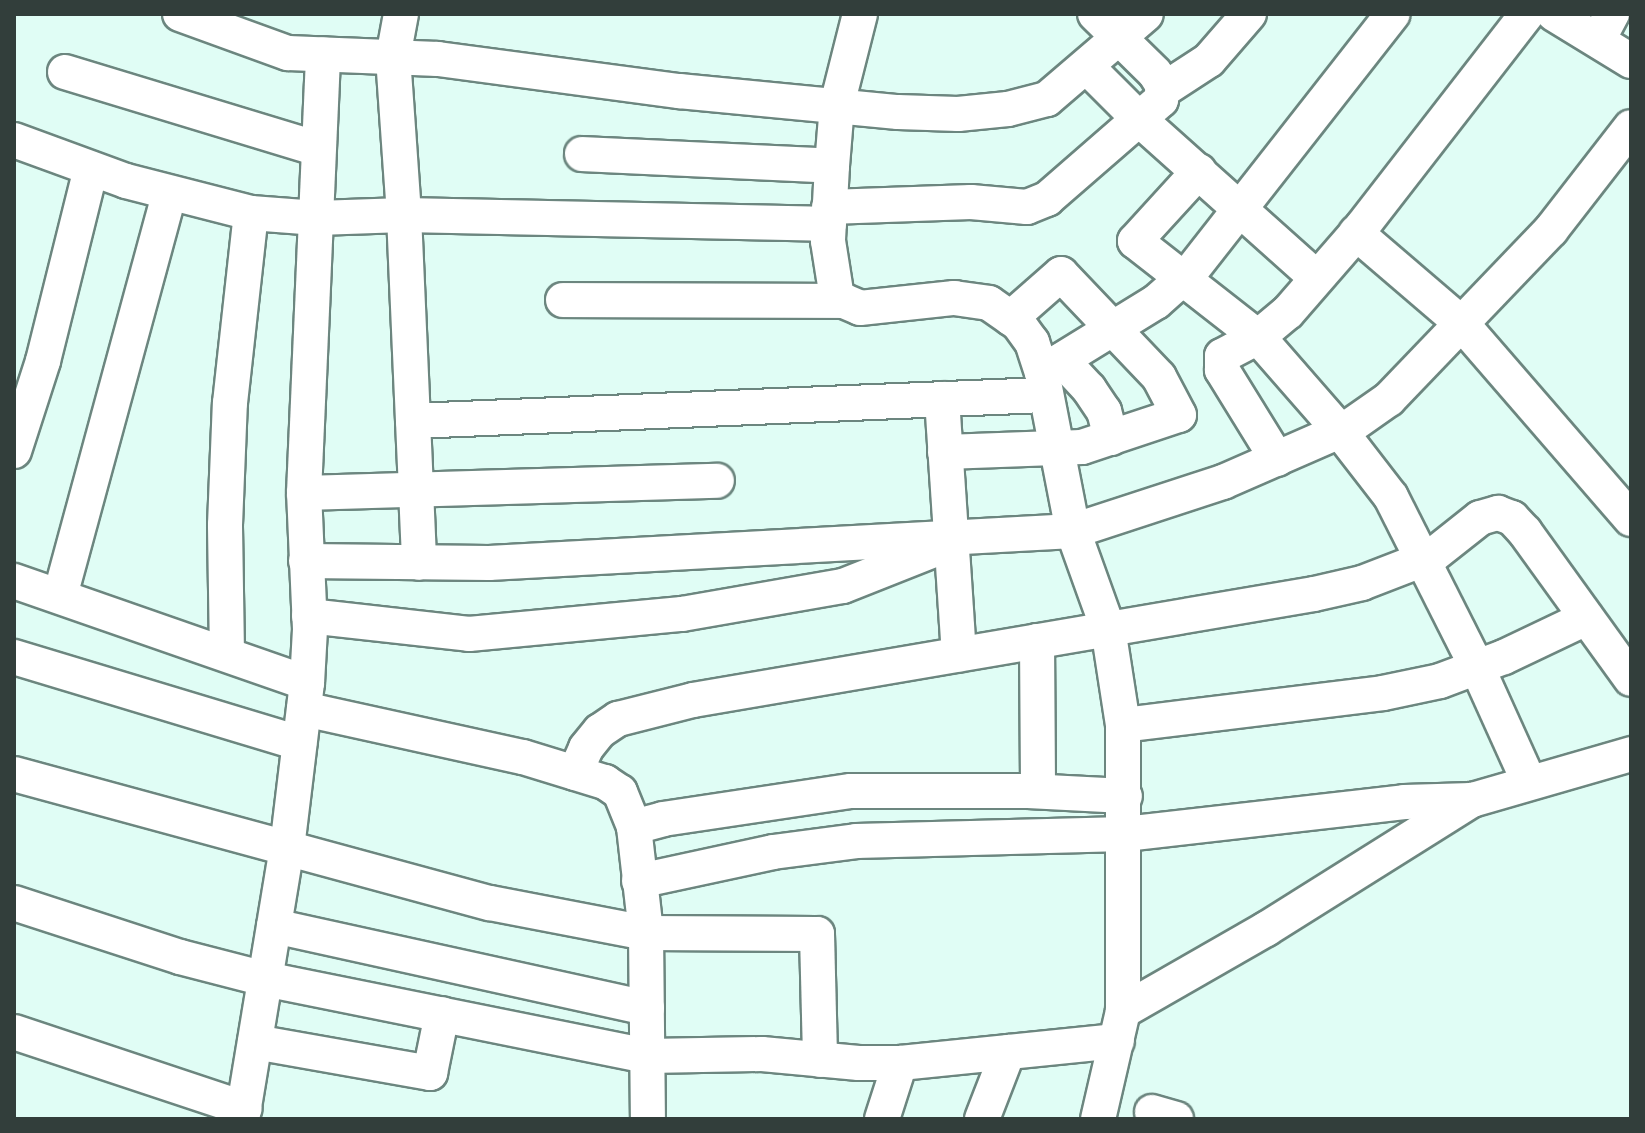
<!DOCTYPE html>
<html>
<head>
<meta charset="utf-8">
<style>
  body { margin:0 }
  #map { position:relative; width:1645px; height:1133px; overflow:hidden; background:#e0fdf5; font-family:"PT Sans",sans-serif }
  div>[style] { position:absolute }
  .roads { filter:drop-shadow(2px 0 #6c867f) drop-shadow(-2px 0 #6c867f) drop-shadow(0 2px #6c867f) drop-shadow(0 -2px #6c867f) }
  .minor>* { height:34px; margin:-17px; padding:0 17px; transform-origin:17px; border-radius:17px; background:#fff }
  span { translate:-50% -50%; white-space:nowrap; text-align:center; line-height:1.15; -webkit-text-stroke:8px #fff; paint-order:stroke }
  .frame { position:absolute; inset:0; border:16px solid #323e3b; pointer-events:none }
</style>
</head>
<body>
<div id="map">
  <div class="roads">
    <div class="minor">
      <div style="left:180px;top:14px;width:115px;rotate:19.9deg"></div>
      <div style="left:288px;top:53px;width:150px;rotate:2.3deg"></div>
      <div style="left:438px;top:59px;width:243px;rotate:7.6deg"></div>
      <div style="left:679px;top:91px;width:220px;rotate:5.5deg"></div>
      <div style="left:898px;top:112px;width:60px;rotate:1.9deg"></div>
      <div style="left:958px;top:114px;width:50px;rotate:-5.7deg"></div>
      <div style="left:1008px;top:109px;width:40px;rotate:-14.4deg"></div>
      <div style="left:1047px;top:99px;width:130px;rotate:-40.6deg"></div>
      <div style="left:401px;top:14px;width:44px;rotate:100.5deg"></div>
      <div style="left:393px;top:57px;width:158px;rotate:86deg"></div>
      <div style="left:404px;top:215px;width:348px;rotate:87.5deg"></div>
      <div style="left:860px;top:14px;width:94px;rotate:104.2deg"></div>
      <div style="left:837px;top:105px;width:61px;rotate:94.7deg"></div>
      <div style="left:832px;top:166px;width:75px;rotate:93.1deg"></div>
      <div style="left:828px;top:241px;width:58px;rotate:81deg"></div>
      <div style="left:837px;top:298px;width:25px;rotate:23deg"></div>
      <div style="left:860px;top:308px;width:95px;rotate:-6.1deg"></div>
      <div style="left:954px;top:298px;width:35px;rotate:8deg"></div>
      <div style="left:989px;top:303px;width:35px;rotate:35deg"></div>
      <div style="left:1018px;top:323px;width:24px;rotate:54deg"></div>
      <div style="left:1032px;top:342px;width:32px;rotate:72deg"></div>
      <div style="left:1042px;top:372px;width:162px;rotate:79deg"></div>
      <div style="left:1073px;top:531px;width:103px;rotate:70.2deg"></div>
      <div style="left:1108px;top:628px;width:98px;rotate:81.2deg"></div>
      <div style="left:1123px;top:725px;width:286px;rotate:90deg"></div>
      <div style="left:1123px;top:1011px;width:111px;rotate:103deg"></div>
      <div style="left:1554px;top:14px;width:90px;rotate:31.4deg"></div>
      <div style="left:1598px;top:40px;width:30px;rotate:-62deg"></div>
      <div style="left:1087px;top:67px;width:75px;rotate:45deg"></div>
      <div style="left:1140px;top:120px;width:237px;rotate:41.8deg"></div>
      <div style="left:65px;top:72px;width:265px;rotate:16.9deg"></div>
      <div style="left:1163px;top:90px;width:55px;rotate:-33.1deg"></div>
      <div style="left:1209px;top:60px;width:61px;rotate:-49deg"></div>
      <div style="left:14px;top:140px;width:119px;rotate:20.1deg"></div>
      <div style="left:126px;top:181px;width:129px;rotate:14.4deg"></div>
      <div style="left:251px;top:213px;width:66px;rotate:4.3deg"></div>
      <div style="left:317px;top:218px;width:87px;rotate:-2deg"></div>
      <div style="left:404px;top:215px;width:425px;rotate:1.2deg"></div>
      <div style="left:582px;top:154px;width:250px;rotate:2.7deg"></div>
      <div style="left:1199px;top:171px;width:95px;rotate:132.4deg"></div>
      <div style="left:1135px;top:241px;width:156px;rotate:38deg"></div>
      <div style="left:1258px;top:337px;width:125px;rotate:48.9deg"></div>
      <div style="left:1340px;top:431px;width:83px;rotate:52.3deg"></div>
      <div style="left:1391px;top:497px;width:191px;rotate:63.2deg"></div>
      <div style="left:1477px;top:667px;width:126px;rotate:65.7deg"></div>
      <div style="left:829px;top:207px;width:142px;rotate:-2deg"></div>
      <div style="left:971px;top:202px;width:56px;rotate:5.1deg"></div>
      <div style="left:1027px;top:207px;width:22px;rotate:-22deg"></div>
      <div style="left:1047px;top:199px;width:151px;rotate:-41deg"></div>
      <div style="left:1161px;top:100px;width:14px;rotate:-82deg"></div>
      <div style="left:1163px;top:86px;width:15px;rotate:-122deg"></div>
      <div style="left:1155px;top:73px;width:84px;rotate:-135.5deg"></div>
      <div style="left:1356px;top:233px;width:140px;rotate:40.6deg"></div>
      <div style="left:1462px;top:324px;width:258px;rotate:49.1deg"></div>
      <div style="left:563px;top:300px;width:281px;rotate:0.2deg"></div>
      <div style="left:1062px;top:360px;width:40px;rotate:47deg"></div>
      <div style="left:1089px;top:389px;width:27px;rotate:56deg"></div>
      <div style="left:1104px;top:411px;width:28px;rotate:75deg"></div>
      <div style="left:1042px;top:372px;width:134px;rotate:-31.6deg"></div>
      <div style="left:1156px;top:302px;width:48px;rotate:-41.6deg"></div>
      <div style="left:1192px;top:270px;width:325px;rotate:-51.9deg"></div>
      <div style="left:942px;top:399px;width:256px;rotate:86.2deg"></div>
      <div style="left:413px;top:421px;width:633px;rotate:-2.36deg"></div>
      <div style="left:14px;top:451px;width:95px;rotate:-72.1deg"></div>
      <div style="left:43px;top:361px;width:198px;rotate:-76deg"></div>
      <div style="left:945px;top:452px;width:137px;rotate:-2.1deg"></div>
      <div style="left:1082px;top:447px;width:102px;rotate:-18.3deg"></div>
      <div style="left:1179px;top:415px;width:43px;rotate:-117.8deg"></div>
      <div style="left:1159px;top:377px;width:142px;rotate:-133.6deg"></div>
      <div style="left:1061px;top:274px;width:67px;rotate:138.7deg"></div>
      <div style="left:1277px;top:459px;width:105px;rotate:-121.7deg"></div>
      <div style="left:1222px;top:370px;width:14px;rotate:-90deg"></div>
      <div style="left:1222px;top:356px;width:41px;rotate:-27.8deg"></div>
      <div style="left:1258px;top:337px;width:39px;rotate:-40deg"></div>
      <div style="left:1288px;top:312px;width:111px;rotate:-49deg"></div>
      <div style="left:1361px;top:228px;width:271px;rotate:-52.2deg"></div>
      <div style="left:304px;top:493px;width:413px;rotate:-1.7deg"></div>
      <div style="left:306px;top:561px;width:183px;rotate:0.6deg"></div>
      <div style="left:489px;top:563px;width:585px;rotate:-3.14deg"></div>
      <div style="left:1073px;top:531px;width:158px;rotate:-18.1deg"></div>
      <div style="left:1223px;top:482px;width:137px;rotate:-23.6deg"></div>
      <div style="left:1349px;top:427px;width:49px;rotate:-35deg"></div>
      <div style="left:1389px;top:399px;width:234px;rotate:-46.2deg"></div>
      <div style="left:1551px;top:230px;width:130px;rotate:-52.2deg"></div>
      <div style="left:14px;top:581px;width:310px;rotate:19.2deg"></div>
      <div style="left:60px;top:596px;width:417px;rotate:-74.8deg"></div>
      <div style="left:309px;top:616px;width:161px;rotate:6.4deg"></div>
      <div style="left:469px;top:634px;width:214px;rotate:-5.4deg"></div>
      <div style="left:682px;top:614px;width:163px;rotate:-9.9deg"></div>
      <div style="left:843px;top:586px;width:114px;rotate:-21.6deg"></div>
      <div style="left:1037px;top:641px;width:150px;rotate:89.6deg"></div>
      <div style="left:227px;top:654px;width:129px;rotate:-90.9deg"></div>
      <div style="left:225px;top:525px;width:122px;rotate:-87.7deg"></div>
      <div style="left:230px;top:403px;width:191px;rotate:-83.7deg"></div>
      <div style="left:14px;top:657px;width:298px;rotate:16.8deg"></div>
      <div style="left:304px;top:709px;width:224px;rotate:12.4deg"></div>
      <div style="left:523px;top:757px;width:86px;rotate:17deg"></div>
      <div style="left:605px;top:782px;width:18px;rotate:34deg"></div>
      <div style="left:620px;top:792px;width:38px;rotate:68deg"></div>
      <div style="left:634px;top:827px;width:107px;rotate:83.5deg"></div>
      <div style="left:646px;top:933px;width:186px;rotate:89.4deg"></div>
      <div style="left:1123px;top:725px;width:262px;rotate:-7deg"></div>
      <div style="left:1383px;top:693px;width:58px;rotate:-11.9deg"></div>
      <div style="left:1440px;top:681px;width:68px;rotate:-20.6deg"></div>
      <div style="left:1504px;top:657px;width:91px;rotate:-25.4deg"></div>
      <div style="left:575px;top:773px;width:27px;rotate:-66deg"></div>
      <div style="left:586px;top:748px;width:22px;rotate:-51deg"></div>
      <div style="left:600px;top:731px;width:22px;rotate:-34deg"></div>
      <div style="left:618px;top:719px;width:77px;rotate:-14.2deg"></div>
      <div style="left:693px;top:700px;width:630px;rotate:-9.69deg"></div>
      <div style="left:1314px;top:594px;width:49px;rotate:-12.9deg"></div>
      <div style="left:1362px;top:583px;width:75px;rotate:-21.1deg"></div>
      <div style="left:1432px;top:556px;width:61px;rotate:-38.4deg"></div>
      <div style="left:1480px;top:518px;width:19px;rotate:-16deg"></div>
      <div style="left:1498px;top:513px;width:15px;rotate:20deg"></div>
      <div style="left:1512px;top:518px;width:19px;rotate:47deg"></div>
      <div style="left:1525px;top:532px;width:181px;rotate:54.2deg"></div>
      <div style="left:14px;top:774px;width:493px;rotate:15.2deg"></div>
      <div style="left:490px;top:903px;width:159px;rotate:10.9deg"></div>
      <div style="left:646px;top:933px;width:171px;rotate:0.3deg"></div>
      <div style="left:817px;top:934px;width:126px;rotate:88.6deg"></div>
      <div style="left:634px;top:827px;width:30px;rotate:-15deg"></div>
      <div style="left:663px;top:819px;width:190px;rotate:-8.5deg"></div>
      <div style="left:851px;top:791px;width:177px"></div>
      <div style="left:1028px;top:791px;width:97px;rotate:3deg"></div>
      <div style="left:639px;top:881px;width:137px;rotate:-12.2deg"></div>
      <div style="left:773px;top:852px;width:84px;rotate:-7.5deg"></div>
      <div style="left:856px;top:841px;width:269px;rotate:-1.5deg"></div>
      <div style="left:1125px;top:834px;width:281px;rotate:-6.5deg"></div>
      <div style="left:1404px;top:802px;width:68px;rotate:-1.7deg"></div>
      <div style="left:14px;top:903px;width:175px;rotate:18deg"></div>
      <div style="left:180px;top:957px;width:88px;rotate:14.5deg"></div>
      <div style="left:265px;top:979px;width:391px;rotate:11.4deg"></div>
      <div style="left:648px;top:1056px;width:114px;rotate:-1deg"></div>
      <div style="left:762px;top:1054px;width:97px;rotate:5.3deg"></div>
      <div style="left:859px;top:1063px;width:41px"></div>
      <div style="left:900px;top:1063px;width:218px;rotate:-5.8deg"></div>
      <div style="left:274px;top:926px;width:382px;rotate:12.4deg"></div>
      <div style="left:1123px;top:1011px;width:165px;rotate:-29.8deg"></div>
      <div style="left:1266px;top:929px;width:243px;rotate:-32.1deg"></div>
      <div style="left:1472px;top:800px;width:166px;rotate:-16.1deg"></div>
      <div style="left:14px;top:1032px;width:243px;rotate:18.4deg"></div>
      <div style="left:255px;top:1042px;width:178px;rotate:10deg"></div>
      <div style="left:430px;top:1073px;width:60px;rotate:-78.5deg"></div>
      <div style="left:1152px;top:1112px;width:25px;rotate:16deg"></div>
      <div style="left:242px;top:1119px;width:275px;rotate:-80.6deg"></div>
      <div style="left:287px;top:848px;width:166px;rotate:-83.1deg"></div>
      <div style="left:307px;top:683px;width:54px;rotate:-86.8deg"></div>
      <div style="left:310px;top:629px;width:136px;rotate:-92.5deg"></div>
      <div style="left:304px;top:493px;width:439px;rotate:-87.5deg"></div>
      <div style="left:882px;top:1119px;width:59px;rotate:-72.2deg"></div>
      <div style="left:982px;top:1119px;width:72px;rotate:-68.8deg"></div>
    </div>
  </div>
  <div class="frame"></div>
</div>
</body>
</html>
